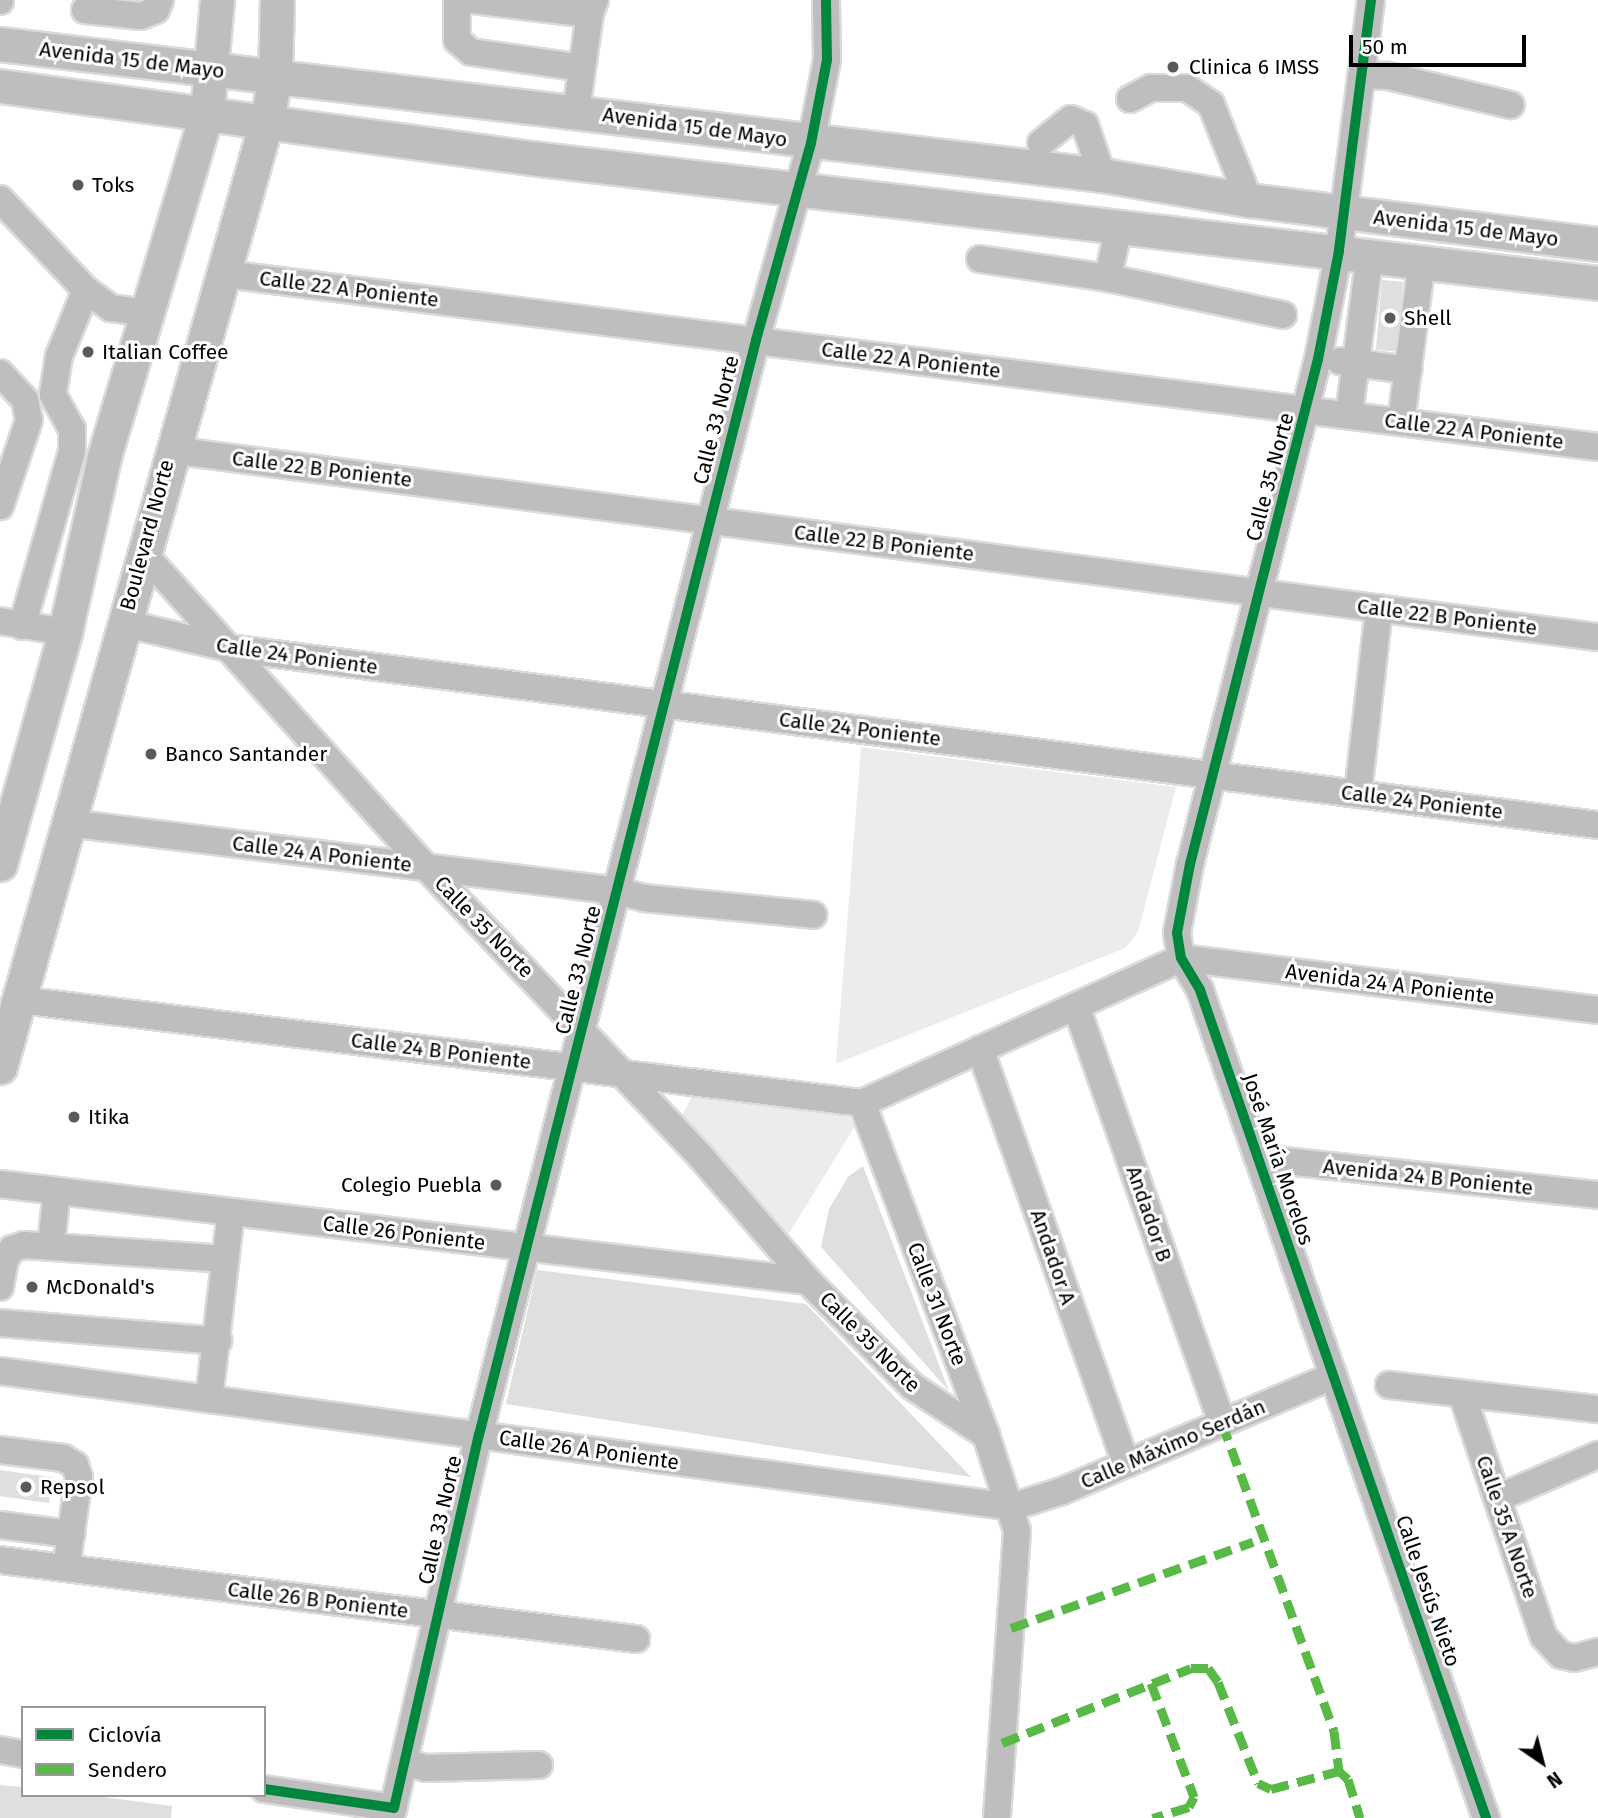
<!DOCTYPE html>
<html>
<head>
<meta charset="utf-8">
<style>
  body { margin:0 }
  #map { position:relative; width:1598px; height:1818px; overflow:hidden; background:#fff; font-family:"Fira Sans",sans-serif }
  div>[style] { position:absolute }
  .green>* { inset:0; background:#ececec }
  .building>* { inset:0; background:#dfdfdf; transform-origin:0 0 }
  .roads { filter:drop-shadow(2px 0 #dbdbdb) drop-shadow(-2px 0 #dbdbdb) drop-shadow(0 2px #dbdbdb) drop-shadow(0 -2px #dbdbdb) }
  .minor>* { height:26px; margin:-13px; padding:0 13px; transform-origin:13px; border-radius:13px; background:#bebebe }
  .major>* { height:33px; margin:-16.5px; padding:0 16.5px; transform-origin:16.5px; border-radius:16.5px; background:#bebebe }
  .quiet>* { height:9px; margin-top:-4.5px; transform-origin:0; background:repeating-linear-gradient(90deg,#58b947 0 18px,transparent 0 27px) }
  .cycleway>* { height:10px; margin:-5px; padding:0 5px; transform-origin:5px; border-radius:5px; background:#00873e }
  .dots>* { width:19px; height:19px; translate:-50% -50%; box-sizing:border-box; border:4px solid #fff; border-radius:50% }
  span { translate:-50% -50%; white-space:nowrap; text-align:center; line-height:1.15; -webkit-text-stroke:6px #fff; paint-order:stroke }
  .street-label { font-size:21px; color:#000 }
  .poi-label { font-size:21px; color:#000 }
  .left { translate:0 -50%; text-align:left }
  .right { translate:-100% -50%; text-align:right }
  .legend { position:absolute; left:21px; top:1706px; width:245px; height:91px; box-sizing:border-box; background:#fff; border:2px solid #999; margin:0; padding:9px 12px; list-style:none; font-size:21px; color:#000 }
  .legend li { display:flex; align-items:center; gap:14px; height:35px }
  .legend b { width:35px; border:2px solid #999 }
  .north { position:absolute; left:1507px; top:1727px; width:70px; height:70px; -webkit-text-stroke:5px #fff; paint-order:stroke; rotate:145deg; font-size:19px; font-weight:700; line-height:28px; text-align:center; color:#000 }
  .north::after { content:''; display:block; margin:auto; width:24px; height:32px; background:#000; clip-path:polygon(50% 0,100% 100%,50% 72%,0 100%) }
  .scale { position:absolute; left:1349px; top:35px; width:177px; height:32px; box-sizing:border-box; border:4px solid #000; border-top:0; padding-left:9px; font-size:21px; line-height:24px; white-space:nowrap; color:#000; -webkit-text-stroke:5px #fff; paint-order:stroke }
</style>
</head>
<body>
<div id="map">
  <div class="green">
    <div style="clip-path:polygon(861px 747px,1176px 787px,1138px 932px,1125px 948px,836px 1064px)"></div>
    <div style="clip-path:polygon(694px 1093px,843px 1109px,855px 1126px,785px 1240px,681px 1117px)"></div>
  </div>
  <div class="building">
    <div style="left:1382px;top:280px;width:21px;height:70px;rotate:5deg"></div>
    <div style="clip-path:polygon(863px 1166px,949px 1391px,821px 1247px,829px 1209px,848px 1177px)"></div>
    <div style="clip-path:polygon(537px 1270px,806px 1304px,971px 1477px,506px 1404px)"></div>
    <div style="left:0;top:1470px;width:53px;height:26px;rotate:8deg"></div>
    <div style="clip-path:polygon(0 1785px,23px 1787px,23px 1795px,87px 1795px,172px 1806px,171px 1818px,0 1818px)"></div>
  </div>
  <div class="roads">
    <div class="minor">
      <div style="left:457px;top:0;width:40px;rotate:90deg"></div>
      <div style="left:457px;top:40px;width:18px;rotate:41deg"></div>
      <div style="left:471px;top:52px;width:112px;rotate:8.2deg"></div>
      <div style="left:473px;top:0;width:109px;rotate:6.9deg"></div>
      <div style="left:581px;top:13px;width:9px"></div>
      <div style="left:590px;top:13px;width:14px;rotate:-69deg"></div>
      <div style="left:1371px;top:0;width:253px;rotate:97.3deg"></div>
      <div style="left:1339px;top:251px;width:110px;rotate:101deg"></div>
      <div style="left:1318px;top:359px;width:521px;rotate:104.22deg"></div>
      <div style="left:1190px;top:864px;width:70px;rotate:100.7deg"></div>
      <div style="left:1177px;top:933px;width:25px;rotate:81deg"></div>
      <div style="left:1181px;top:958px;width:37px;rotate:59deg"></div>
      <div style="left:1200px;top:990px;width:876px;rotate:70.94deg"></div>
      <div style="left:0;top:1px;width:1px;rotate:-90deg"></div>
      <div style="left:85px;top:10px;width:56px;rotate:6.1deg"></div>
      <div style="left:141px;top:16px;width:16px;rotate:-22deg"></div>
      <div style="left:156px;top:10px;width:11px;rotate:-68deg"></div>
      <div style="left:1362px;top:75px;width:26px;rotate:2deg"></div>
      <div style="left:1388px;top:76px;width:126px;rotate:13.3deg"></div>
      <div style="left:1130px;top:99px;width:24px;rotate:-28deg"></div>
      <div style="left:1151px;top:88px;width:36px"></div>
      <div style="left:1187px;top:88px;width:29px;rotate:34deg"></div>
      <div style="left:1211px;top:104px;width:103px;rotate:68.4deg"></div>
      <div style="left:576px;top:111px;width:99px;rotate:-81.9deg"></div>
      <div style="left:1041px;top:143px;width:38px;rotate:-39deg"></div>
      <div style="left:1071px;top:119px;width:15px;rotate:23deg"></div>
      <div style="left:1085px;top:125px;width:53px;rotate:71.2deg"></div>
      <div style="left:0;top:199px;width:125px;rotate:46.6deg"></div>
      <div style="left:86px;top:290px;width:71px;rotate:112.2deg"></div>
      <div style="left:59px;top:356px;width:39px;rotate:99deg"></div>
      <div style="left:53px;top:395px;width:39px;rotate:61deg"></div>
      <div style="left:72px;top:429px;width:22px;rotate:90deg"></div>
      <div style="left:72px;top:451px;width:182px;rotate:105.9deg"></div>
      <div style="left:980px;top:259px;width:129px;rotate:8.4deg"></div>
      <div style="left:1108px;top:278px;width:179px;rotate:11.9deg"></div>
      <div style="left:225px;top:274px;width:1384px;rotate:7.18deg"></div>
      <div style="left:1108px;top:278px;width:54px;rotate:-78.3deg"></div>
      <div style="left:86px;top:290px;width:31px;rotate:36deg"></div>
      <div style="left:111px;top:308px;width:36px;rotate:8deg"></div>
      <div style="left:1340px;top:361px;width:69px;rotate:7.5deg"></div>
      <div style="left:0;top:373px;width:37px;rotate:47deg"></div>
      <div style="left:25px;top:400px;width:20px;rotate:79deg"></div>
      <div style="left:29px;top:420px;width:91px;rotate:108.6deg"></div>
      <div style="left:1349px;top:415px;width:162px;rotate:-82.6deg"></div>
      <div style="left:1401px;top:422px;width:162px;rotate:-82.6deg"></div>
      <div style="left:171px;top:450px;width:1439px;rotate:7.47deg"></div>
      <div style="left:142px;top:552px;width:424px;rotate:48deg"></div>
      <div style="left:426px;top:867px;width:401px;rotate:46.5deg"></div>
      <div style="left:702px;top:1158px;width:162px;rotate:49.2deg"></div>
      <div style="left:808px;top:1281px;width:148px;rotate:45.3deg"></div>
      <div style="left:912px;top:1386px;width:89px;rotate:33.5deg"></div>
      <div style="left:0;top:621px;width:66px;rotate:9.6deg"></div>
      <div style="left:123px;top:623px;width:109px;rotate:13.3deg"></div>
      <div style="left:229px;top:648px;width:1380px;rotate:7.37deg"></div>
      <div style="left:1358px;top:793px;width:186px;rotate:-83.5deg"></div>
      <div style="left:68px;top:823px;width:554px;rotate:7.05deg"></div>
      <div style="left:618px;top:891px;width:27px;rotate:15deg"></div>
      <div style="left:644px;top:898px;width:170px;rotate:5.7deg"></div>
      <div style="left:20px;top:1000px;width:848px;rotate:6.97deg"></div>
      <div style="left:1076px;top:1006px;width:442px;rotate:70.7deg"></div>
      <div style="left:980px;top:1049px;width:440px;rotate:70.6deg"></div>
      <div style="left:862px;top:1103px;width:350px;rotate:-24.4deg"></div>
      <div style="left:1181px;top:958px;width:420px;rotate:7.1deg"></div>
      <div style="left:862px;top:1103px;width:354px;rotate:69.5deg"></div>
      <div style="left:986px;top:1435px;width:101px;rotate:72.1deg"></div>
      <div style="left:1017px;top:1531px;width:288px;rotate:94deg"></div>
      <div style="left:1258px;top:1158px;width:342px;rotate:6.2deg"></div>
      <div style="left:0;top:1184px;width:814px;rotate:6.85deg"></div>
      <div style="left:51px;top:1245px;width:54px;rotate:-83.7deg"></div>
      <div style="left:0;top:1287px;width:28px;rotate:-80deg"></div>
      <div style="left:5px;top:1259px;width:12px;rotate:-55deg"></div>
      <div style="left:12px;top:1249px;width:13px;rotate:-18deg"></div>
      <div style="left:24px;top:1245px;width:202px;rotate:4deg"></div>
      <div style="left:0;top:1323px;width:219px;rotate:4.7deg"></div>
      <div style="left:0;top:1371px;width:1021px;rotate:7.65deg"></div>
      <div style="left:1012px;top:1507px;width:52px;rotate:-17.7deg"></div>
      <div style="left:1062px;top:1491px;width:294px;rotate:-23deg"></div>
      <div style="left:1389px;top:1385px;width:210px;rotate:6.6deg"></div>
      <div style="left:1462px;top:1394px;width:256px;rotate:71.4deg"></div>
      <div style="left:1544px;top:1637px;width:25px;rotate:47deg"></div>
      <div style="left:1561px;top:1655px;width:14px;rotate:12deg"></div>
      <div style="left:1575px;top:1658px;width:24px;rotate:-15deg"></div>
      <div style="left:209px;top:1399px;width:188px;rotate:-83.3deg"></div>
      <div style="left:0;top:1450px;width:64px;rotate:7.2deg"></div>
      <div style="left:63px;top:1458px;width:14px;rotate:30deg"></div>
      <div style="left:75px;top:1465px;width:13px;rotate:72deg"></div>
      <div style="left:79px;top:1477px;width:92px;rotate:98.1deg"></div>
      <div style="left:1498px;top:1498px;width:109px;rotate:-23.3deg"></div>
      <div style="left:0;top:1525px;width:72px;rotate:7.2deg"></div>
      <div style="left:0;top:1560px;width:641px;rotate:7.08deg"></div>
      <div style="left:0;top:1750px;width:23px;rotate:10deg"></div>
      <div style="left:404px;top:1762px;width:23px;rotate:15deg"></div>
      <div style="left:426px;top:1768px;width:113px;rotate:-1.5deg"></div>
      <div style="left:264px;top:1789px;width:131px;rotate:8.3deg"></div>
      <div style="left:391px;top:1818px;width:393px;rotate:-77.1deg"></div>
      <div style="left:479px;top:1435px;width:1129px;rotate:-75.8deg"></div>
      <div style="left:756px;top:340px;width:205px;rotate:-74.4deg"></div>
      <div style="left:811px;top:143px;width:85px;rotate:-79.1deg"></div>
      <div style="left:827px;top:60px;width:60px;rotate:-91deg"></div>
    </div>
    <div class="major">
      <div style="left:0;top:44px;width:1110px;rotate:6.78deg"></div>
      <div style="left:1102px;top:175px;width:149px;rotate:9.7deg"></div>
      <div style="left:1249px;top:200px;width:352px;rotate:7.2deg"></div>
      <div style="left:0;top:86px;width:536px;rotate:7.72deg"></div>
      <div style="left:531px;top:158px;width:1074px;rotate:6.68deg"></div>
      <div style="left:0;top:864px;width:241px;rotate:-74.3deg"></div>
      <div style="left:65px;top:632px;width:179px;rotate:-77.4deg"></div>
      <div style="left:104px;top:457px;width:360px;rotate:-73.4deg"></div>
      <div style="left:207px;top:112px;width:112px;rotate:-84.9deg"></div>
      <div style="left:0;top:1067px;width:985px;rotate:-74.27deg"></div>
      <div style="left:267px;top:119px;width:43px;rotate:-79.2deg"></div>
      <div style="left:275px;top:77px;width:77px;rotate:-88.5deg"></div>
    </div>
  </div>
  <div class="quiet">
    <div style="left:1222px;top:1423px;width:328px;rotate:70deg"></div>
    <div style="left:1334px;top:1731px;width:40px;rotate:82.9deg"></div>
    <div style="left:1011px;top:1628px;width:257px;rotate:-19.6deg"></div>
    <div style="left:1151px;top:1683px;width:122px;rotate:69.3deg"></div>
    <div style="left:1194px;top:1797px;width:11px;rotate:117deg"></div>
    <div style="left:1189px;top:1807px;width:38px;rotate:163deg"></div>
    <div style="left:1002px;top:1743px;width:203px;rotate:-21.6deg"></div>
    <div style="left:1191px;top:1668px;width:17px"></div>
    <div style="left:1208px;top:1668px;width:17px;rotate:54deg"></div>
    <div style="left:1218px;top:1682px;width:109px;rotate:68.4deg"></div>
    <div style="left:1258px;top:1783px;width:14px;rotate:25deg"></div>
    <div style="left:1271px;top:1789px;width:70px;rotate:-14.8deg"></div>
    <div style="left:1339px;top:1771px;width:12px;rotate:42deg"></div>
    <div style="left:1348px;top:1779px;width:41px;rotate:72.9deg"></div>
  </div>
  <div class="cycleway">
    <div style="left:1371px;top:0;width:253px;rotate:97.3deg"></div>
    <div style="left:1339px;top:251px;width:110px;rotate:101deg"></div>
    <div style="left:1318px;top:359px;width:521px;rotate:104.22deg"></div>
    <div style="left:1190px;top:864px;width:70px;rotate:100.7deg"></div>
    <div style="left:1177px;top:933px;width:25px;rotate:81deg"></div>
    <div style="left:1181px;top:958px;width:37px;rotate:59deg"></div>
    <div style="left:1200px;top:990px;width:876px;rotate:70.94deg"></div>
    <div style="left:264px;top:1789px;width:131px;rotate:8.3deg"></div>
    <div style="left:394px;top:1808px;width:383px;rotate:-77.2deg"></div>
    <div style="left:479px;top:1435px;width:1129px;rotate:-75.8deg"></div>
    <div style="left:756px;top:340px;width:205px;rotate:-74.4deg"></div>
    <div style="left:811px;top:143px;width:85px;rotate:-79.1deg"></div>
    <div style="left:827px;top:60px;width:60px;rotate:-91deg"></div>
  </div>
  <div class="dots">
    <div style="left:1173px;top:67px;background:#595959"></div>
    <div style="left:78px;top:185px;background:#595959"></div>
    <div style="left:1390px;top:318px;background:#595959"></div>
    <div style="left:88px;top:352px;background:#595959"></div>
    <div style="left:151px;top:754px;background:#595959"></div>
    <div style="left:74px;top:1117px;background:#595959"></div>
    <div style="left:496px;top:1185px;background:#595959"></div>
    <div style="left:32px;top:1287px;background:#595959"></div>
    <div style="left:26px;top:1487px;background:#595959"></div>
  </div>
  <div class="street-label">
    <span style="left:132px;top:60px;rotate:7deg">Avenida 15 de Mayo</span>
    <span style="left:695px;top:127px;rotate:8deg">Avenida 15 de Mayo</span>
    <span style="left:1466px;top:228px;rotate:7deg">Avenida 15 de Mayo</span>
    <span style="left:349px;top:289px;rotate:7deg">Calle 22 A Poniente</span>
    <span style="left:911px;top:360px;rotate:7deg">Calle 22 A Poniente</span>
    <span style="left:716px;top:420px;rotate:-76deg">Calle 33 Norte</span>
    <span style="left:1474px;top:431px;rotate:7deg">Calle 22 A Poniente</span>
    <span style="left:322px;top:469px;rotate:7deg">Calle 22 B Poniente</span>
    <span style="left:1270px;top:477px;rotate:-75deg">Calle 35 Norte</span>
    <span style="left:147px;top:535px;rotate:-75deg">Boulevard Norte</span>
    <span style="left:884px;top:543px;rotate:7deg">Calle 22 B Poniente</span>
    <span style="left:1447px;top:617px;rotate:7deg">Calle 22 B Poniente</span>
    <span style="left:297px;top:656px;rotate:8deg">Calle 24 Poniente</span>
    <span style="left:860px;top:729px;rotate:7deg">Calle 24 Poniente</span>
    <span style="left:1422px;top:802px;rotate:7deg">Calle 24 Poniente</span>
    <span style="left:322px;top:854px;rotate:7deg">Calle 24 A Poniente</span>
    <span style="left:484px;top:927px;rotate:46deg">Calle 35 Norte</span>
    <span style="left:578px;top:970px;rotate:-76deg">Calle 33 Norte</span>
    <span style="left:1390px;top:984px;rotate:7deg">Avenida 24 A Poniente</span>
    <span style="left:441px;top:1051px;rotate:7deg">Calle 24 B Poniente</span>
    <span style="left:1278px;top:1159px;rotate:71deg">José María Morelos</span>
    <span style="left:1428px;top:1177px;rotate:6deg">Avenida 24 B Poniente</span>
    <span style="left:1149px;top:1214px;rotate:71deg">Andador B</span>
    <span style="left:404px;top:1233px;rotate:7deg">Calle 26 Poniente</span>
    <span style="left:1053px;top:1257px;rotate:71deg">Andador A</span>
    <span style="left:937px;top:1304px;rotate:69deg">Calle 31 Norte</span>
    <span style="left:870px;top:1342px;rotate:45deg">Calle 35 Norte</span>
    <span style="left:1173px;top:1444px;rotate:-23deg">Calle Máximo Serdán</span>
    <span style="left:589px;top:1450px;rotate:8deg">Calle 26 A Poniente</span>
    <span style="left:440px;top:1520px;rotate:-77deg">Calle 33 Norte</span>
    <span style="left:1507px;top:1527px;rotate:71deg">Calle 35 A Norte</span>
    <span style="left:1428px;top:1591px;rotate:71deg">Calle Jesús Nieto</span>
    <span style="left:318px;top:1600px;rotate:7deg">Calle 26 B Poniente</span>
  </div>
  <div class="poi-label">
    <span class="left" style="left:1189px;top:67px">Clinica 6 IMSS</span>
    <span class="left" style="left:92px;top:185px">Toks</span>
    <span class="left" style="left:1404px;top:318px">Shell</span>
    <span class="left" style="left:102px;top:352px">Italian Coffee</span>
    <span class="left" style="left:165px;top:754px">Banco Santander</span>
    <span class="left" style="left:88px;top:1117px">Itika</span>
    <span class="right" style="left:482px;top:1185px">Colegio Puebla</span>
    <span class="left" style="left:46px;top:1287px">McDonald's</span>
    <span class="left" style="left:40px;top:1487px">Repsol</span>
  </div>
  <ul class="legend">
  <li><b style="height:9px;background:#00873e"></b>Ciclovía</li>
  <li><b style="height:9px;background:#58b947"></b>Sendero</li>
  </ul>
  <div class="north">N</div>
  <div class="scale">50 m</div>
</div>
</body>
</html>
